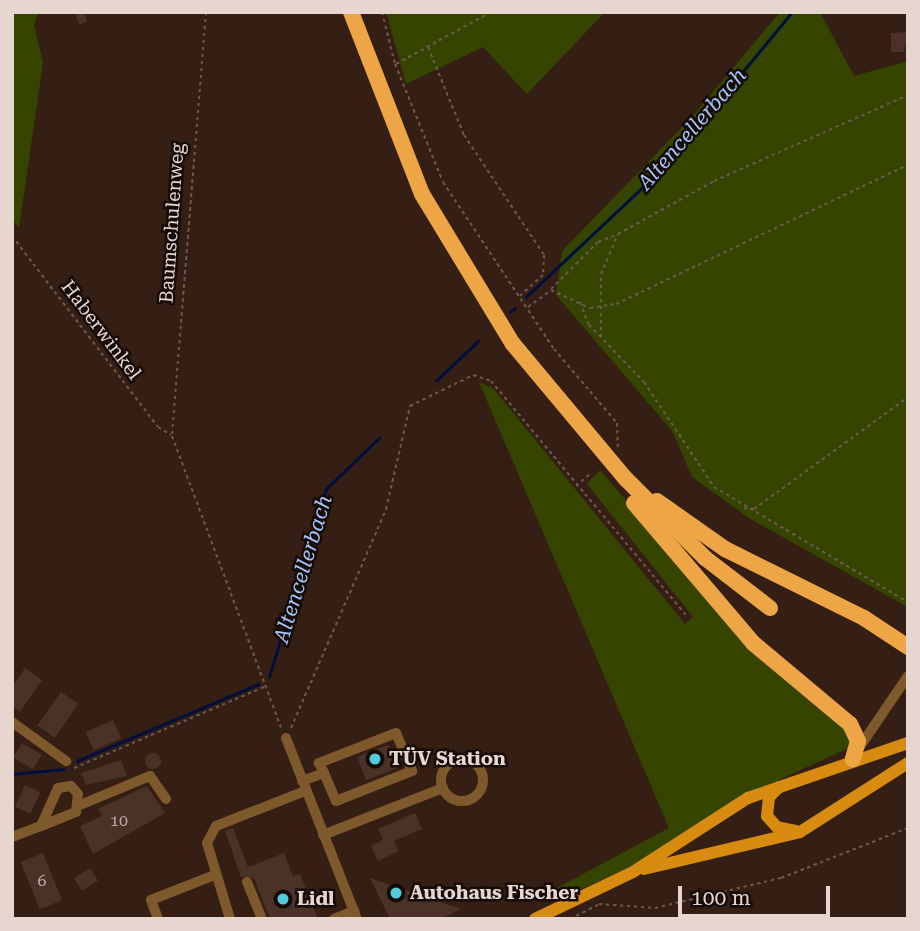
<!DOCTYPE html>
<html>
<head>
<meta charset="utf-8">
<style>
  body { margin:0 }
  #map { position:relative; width:920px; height:931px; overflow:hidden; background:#351e14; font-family:"Roboto Serif",serif }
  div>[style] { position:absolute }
  .green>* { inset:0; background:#354500 }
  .stream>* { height:2.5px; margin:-1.25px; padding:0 1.25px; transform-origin:1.25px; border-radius:1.25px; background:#000f3c }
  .building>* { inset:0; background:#4a3228; transform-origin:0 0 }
  .round { border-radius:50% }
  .path>* { height:2px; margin-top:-1px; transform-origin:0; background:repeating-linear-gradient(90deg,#6d584f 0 3.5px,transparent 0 7px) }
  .minor>* { height:10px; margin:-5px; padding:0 5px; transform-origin:5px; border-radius:5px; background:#7d592b }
  .minor>.ring { margin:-5px; padding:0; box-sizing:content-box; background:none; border:10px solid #7d592b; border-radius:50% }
  .major>* { height:12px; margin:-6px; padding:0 6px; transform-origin:6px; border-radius:6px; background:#d78b10 }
  .highway>* { height:16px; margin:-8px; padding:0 8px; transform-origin:8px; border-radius:8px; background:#eda545 }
  .dots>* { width:19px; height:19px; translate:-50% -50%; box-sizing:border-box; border:4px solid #150b07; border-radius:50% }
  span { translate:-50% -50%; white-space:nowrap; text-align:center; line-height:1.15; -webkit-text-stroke:5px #150b07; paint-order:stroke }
  .number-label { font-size:16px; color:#bfada5 }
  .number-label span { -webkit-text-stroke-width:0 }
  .street-label { font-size:19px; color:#e6d6cf }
  .poi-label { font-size:19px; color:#e6d6cf; font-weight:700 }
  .left { translate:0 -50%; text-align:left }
  .water-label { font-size:21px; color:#a5c5fd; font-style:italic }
  .frame { position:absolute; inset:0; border:14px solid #e6d6cf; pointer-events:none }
  .scale { position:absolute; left:678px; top:886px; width:152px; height:32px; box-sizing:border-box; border:4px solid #e6d6cf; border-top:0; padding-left:9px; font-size:21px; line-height:24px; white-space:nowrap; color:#e6d6cf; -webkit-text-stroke:5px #150b07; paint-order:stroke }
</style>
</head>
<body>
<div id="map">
  <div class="green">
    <div style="clip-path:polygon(12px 12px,39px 12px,34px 24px,43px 63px,19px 228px,12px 219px)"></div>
    <div style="clip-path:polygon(386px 12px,605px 12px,527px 94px,483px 47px,406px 84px)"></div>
    <div style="clip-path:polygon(780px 12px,820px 12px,854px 76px,908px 61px,908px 607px,752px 520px,692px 477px,673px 432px,556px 295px,562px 251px,691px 118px)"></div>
    <div style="clip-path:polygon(479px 382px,493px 388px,685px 624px,693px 617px,587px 484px,600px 470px,673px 555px,846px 724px,851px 747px,746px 795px,631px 867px,556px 900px,551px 891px,669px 828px)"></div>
  </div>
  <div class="stream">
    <div style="left:526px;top:297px;width:191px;rotate:-43.3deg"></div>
    <div style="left:665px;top:166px;width:200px;rotate:-50.5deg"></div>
    <div style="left:510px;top:312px;width:6px;rotate:-39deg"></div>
    <div style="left:436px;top:381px;width:58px;rotate:-43.6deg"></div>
    <div style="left:269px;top:677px;width:196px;rotate:-73.1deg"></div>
    <div style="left:326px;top:489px;width:74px;rotate:-43.9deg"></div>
    <div style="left:77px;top:761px;width:197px;rotate:-23deg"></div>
    <div style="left:12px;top:774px;width:52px;rotate:-5.5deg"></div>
  </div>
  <div class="building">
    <div style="clip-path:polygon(75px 12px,84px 12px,87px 22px,79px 25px)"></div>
    <div style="clip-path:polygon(908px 32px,904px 52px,891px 52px,891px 33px)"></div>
    <div style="clip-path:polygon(25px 668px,42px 680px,20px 712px,12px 707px,12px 687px)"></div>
    <div style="left:61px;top:692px;width:21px;height:41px;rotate:35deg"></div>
    <div style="left:113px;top:720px;width:20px;height:30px;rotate:66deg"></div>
    <div style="left:22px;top:743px;width:23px;height:17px;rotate:31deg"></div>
    <div style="left:388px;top:745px;width:25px;height:33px;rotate:69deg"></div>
    <div class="round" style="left:145px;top:753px;width:16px;height:16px"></div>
    <div style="clip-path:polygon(121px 760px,127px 776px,86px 785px,81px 773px)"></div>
    <div style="left:25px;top:785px;width:17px;height:24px;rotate:25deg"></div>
    <div style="clip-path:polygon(147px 786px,165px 813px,93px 854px,80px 826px,102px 816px,98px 809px)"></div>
    <div style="clip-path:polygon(415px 813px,422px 829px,394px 841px,399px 851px,378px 861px,371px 846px,383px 840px,378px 829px)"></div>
    <div style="clip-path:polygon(233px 828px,248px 867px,284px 853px,293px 876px,300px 874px,318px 919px,270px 919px,254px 878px,241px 877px,225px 831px)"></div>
    <div style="left:43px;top:853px;width:51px;height:24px;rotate:68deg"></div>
    <div style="left:90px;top:868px;width:15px;height:19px;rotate:58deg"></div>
    <div style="clip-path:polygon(370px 878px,399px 888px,461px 909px,441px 919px,390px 919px)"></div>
  </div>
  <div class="path">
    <div style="left:206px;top:12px;width:425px;rotate:94.6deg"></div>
    <div style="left:172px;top:436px;width:311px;rotate:69.5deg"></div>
    <div style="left:382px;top:12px;width:54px;rotate:76deg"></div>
    <div style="left:395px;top:64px;width:127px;rotate:67.9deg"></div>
    <div style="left:443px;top:182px;width:201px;rotate:56.4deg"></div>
    <div style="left:554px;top:349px;width:97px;rotate:49.6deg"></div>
    <div style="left:617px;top:423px;width:25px;rotate:88deg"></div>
    <div style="left:428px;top:47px;width:95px;rotate:67.8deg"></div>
    <div style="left:464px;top:135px;width:144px;rotate:56.3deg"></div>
    <div style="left:544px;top:255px;width:20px;rotate:93deg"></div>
    <div style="left:543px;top:275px;width:31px;rotate:138deg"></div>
    <div style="left:396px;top:64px;width:108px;rotate:-28.7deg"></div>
    <div style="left:12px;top:236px;width:240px;rotate:52.6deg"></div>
    <div style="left:158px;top:427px;width:15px;rotate:32deg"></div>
    <div style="left:551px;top:289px;width:66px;rotate:-45deg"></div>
    <div style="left:598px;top:242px;width:19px;rotate:-21deg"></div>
    <div style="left:580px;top:302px;width:25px;rotate:69deg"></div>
    <div style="left:589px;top:325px;width:79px;rotate:46deg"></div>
    <div style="left:644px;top:382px;width:126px;rotate:56.3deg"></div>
    <div style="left:714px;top:487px;width:226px;rotate:30.7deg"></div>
    <div style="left:528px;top:307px;width:29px;rotate:-36deg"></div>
    <div style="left:551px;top:290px;width:43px;rotate:24.8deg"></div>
    <div style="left:590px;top:308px;width:26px;rotate:-9deg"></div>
    <div style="left:616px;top:304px;width:323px;rotate:-25.5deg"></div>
    <div style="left:601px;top:337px;width:63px;rotate:-90deg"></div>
    <div style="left:601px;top:274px;width:43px;rotate:-67deg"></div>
    <div style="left:618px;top:234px;width:110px;rotate:-28.9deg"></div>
    <div style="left:714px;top:181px;width:212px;rotate:-23.9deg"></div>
    <div style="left:576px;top:486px;width:18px;rotate:-41deg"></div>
    <div style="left:744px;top:508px;width:10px;rotate:6deg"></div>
    <div style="left:754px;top:509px;width:190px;rotate:-36deg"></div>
    <div style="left:291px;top:728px;width:239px;rotate:-66.5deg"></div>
    <div style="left:386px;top:509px;width:106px;rotate:-76.9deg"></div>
    <div style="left:410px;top:406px;width:70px;rotate:-26.2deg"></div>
    <div style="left:473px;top:375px;width:19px;rotate:18deg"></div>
    <div style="left:491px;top:381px;width:306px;rotate:50.2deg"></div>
    <div style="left:74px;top:768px;width:207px;rotate:-23.1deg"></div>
    <div style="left:570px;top:919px;width:33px;rotate:-27deg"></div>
    <div style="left:599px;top:904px;width:56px;rotate:4.1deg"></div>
    <div style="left:655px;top:908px;width:130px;rotate:-13.4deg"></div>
    <div style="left:781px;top:878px;width:136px;rotate:-21.5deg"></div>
  </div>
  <div class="minor">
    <div style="left:12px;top:722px;width:67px;rotate:35.8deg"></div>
    <div style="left:286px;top:738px;width:194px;rotate:68.6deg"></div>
    <div style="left:859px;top:748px;width:87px;rotate:-55.8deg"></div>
    <div class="ring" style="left:441px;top:759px;width:32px;height:32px"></div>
    <div style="left:302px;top:781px;width:23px;rotate:-20deg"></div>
    <div style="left:324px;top:773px;width:30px;rotate:67deg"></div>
    <div style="left:336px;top:801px;width:82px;rotate:-21.5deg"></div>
    <div style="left:412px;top:771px;width:41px;rotate:-112.8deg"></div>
    <div style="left:396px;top:733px;width:83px;rotate:158.7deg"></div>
    <div style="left:319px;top:763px;width:11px;rotate:63deg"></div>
    <div style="left:80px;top:805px;width:76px;rotate:-22.5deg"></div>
    <div style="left:150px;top:776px;width:28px;rotate:55deg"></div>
    <div style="left:323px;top:835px;width:129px;rotate:-21.4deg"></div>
    <div style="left:12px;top:837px;width:31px;rotate:-21deg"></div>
    <div style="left:41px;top:826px;width:38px;rotate:-22deg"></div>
    <div style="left:76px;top:812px;width:18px;rotate:-84deg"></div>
    <div style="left:78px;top:794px;width:11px;rotate:-131deg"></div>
    <div style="left:71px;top:786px;width:13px;rotate:171deg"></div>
    <div style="left:58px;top:788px;width:42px;rotate:114.1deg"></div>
    <div style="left:247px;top:882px;width:40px;rotate:68deg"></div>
    <div style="left:158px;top:919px;width:20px;rotate:-110deg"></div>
    <div style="left:151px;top:900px;width:66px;rotate:-21.5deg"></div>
    <div style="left:230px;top:919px;width:79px;rotate:-106.8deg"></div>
    <div style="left:207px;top:843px;width:19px;rotate:-62deg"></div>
    <div style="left:216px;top:826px;width:96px;rotate:-21.5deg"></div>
    <div style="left:334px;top:919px;width:22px;rotate:-22deg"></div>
  </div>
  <div class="major">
    <div style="left:779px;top:787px;width:14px;rotate:135deg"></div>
    <div style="left:769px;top:797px;width:19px;rotate:96deg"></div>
    <div style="left:767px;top:816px;width:15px;rotate:48deg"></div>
    <div style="left:777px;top:827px;width:19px;rotate:12deg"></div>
    <div style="left:644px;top:869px;width:160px;rotate:-13.3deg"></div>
    <div style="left:800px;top:832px;width:128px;rotate:-32.6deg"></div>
    <div style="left:535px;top:919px;width:109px;rotate:-25.6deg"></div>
    <div style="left:633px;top:872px;width:137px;rotate:-32.8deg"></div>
    <div style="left:748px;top:798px;width:169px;rotate:-19deg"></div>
  </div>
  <div class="highway">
    <div style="left:351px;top:12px;width:195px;rotate:68.7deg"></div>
    <div style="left:422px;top:194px;width:175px;rotate:58.8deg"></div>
    <div style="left:513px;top:344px;width:176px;rotate:50.1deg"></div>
    <div style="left:626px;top:479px;width:112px;rotate:45deg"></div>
    <div style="left:705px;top:558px;width:82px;rotate:37.6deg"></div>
    <div style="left:657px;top:501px;width:83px;rotate:35.2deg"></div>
    <div style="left:725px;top:549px;width:155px;rotate:26.4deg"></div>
    <div style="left:864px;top:618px;width:53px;rotate:33.4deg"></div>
    <div style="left:634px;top:503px;width:184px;rotate:49.6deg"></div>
    <div style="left:753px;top:643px;width:126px;rotate:39.9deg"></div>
    <div style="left:850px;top:724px;width:19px;rotate:65deg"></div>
    <div style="left:858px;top:741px;width:19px;rotate:106deg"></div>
  </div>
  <div class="dots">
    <div style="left:375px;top:759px;background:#53cadc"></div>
    <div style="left:396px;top:893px;background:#53cadc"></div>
    <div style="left:283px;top:899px;background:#53cadc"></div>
  </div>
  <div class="number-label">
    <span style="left:119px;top:821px">10</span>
    <span style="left:42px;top:881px">6</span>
  </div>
  <div class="street-label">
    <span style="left:172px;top:223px;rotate:-86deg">Baumschulenweg</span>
    <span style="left:101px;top:330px;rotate:53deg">Haberwinkel</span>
  </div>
  <div class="poi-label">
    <span class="left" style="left:389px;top:759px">TÜV Station</span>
    <span class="left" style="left:410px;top:893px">Autohaus Fischer</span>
    <span class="left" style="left:297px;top:899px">Lidl</span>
  </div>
  <div class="water-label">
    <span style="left:692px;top:129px;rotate:-49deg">Altencellerbach</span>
    <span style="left:303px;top:569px;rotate:-73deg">Altencellerbach</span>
  </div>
  <div class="frame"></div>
  <div class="scale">100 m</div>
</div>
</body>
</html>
